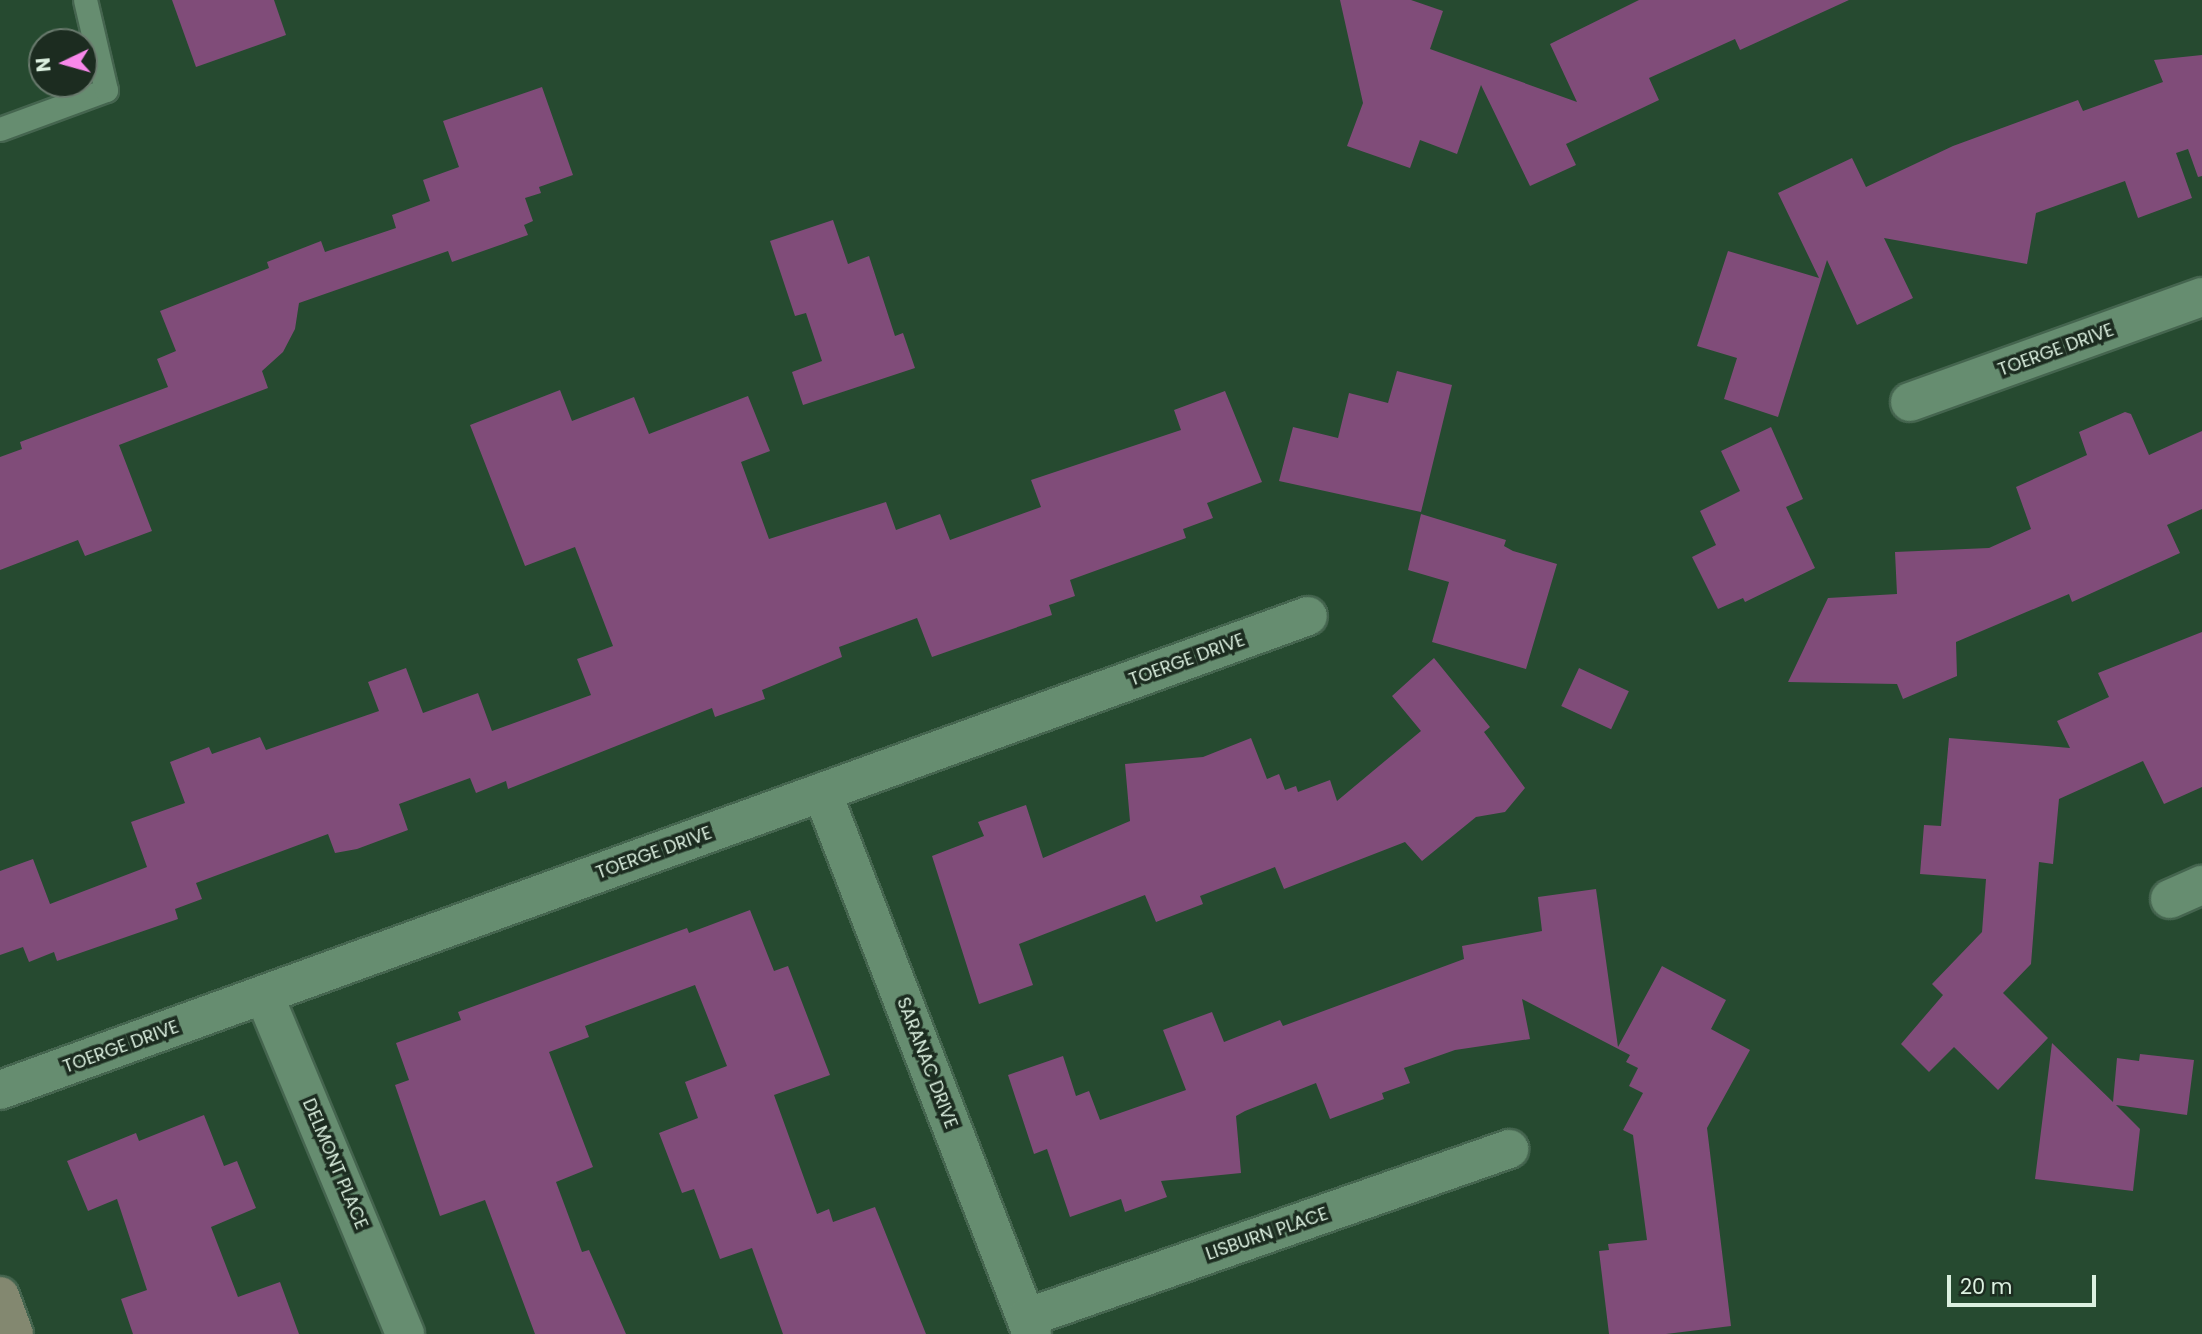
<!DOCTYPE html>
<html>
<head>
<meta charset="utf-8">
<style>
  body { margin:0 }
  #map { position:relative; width:2202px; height:1334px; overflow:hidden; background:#264a30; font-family:Poppins,sans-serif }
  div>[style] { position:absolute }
  .building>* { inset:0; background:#804c79; transform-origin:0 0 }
  .roads { filter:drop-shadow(2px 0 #45654f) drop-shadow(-2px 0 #45654f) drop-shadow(0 2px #45654f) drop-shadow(0 -2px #45654f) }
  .service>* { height:23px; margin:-11.5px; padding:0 11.5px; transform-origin:11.5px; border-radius:11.5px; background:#668d70 }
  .minor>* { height:38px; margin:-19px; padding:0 19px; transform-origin:19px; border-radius:19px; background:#668d70 }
  .secondary>* { height:38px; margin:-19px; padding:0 19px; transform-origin:19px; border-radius:19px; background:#838870 }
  span { translate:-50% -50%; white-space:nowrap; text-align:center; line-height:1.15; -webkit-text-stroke:7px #1c2c20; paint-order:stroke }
  .street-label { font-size:18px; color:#dcf0e0 }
  .north { position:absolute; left:28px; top:28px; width:70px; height:70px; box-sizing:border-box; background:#1c2c20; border:2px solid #697a6d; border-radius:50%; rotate:265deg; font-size:19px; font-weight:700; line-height:28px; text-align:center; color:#dcf0e0 }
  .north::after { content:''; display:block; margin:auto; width:24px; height:32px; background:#f888ea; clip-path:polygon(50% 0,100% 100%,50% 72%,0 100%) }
  .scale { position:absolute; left:1947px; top:1275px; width:149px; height:32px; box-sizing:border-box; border:4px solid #dcf0e0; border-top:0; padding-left:9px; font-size:21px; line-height:24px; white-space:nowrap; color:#dcf0e0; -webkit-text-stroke:5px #1c2c20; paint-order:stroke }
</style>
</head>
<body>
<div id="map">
  <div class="building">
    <div style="clip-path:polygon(172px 0,274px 0,286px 35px,196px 67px)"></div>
    <div style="clip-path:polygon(1340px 0,1411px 0,1443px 11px,1430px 49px,1577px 102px,1550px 44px,1639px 0,1849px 0,1740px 50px,1735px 39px,1649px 78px,1659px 100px,1566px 144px,1576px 165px,1530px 186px,1481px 85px,1457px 154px,1420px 140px,1410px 168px,1347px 146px,1363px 103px)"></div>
    <div style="clip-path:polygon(2202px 55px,2202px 176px,2198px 177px,2188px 149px,2176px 153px,2192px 198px,2138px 218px,2125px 181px,2036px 213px,2027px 264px,1884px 238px,1913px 298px,1857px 325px,1827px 260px,1778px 417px,1724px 399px,1737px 358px,1697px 346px,1728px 251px,1819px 278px,1778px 193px,1852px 158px,1866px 187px,1953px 146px,2078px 100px,2083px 111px,2163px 82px,2154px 60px)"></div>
    <div style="clip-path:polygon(542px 87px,573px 175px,539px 187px,541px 193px,525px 198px,533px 221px,524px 225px,528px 235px,452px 262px,448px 251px,299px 303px,295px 329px,283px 352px,262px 371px,268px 388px,119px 445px,152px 531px,85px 556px,78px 540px,0 570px,0 457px,22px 449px,20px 442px,168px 387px,157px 359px,176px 351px,160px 311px,269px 268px,267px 262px,321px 241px,325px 252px,396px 228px,392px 215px,430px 201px,423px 180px,459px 167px,443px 121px)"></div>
    <div style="clip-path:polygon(833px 220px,848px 264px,869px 256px,895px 336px,903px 333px,915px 368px,803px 405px,792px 372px,822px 361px,806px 313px,795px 316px,770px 241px)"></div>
    <div style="clip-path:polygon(1397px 371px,1452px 385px,1421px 512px,1279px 481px,1293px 427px,1338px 438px,1349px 393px,1388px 403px)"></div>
    <div style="clip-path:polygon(560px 390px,572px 421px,634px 397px,649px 434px,748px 396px,770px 451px,741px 462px,769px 539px,886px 502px,896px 530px,940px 514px,950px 540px,1041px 507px,1031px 480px,1181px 430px,1174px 410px,1225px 391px,1262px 482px,1207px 503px,1213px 518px,1183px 529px,1186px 538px,1070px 580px,1075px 596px,1049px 605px,1052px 615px,932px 657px,917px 618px,839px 647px,842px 657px,762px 690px,765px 699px,715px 717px,712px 708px,508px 789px,506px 781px,476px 793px,470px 778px,399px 804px,408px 830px,357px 849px,335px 853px,328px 834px,196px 883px,202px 899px,175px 909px,178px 919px,57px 961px,54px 952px,29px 962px,23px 947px,0 955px,0 871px,33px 859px,50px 904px,147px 867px,131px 822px,185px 803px,170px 762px,209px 747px,212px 754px,260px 737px,266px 750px,379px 711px,368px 682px,406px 668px,423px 713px,478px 693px,492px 731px,591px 695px,577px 659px,613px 646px,575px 547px,525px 566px,470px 425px)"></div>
    <div style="clip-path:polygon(2125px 412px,2131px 414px,2149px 455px,2202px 431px,2202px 509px,2167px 525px,2180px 553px,2072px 602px,2069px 594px,1956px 642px,1957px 676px,1903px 699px,1897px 684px,1788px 682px,1828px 598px,1897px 594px,1895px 552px,1989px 548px,2031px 529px,2016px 487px,2087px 455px,2079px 432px)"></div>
    <div style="clip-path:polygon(1771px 427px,1803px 499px,1786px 507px,1815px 568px,1745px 602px,1743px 598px,1718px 609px,1692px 557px,1716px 545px,1700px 511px,1740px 491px,1721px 451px)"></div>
    <div style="clip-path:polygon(1421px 514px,1506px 540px,1504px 546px,1513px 551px,1557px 564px,1526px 669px,1432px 642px,1449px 582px,1408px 570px)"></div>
    <div style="clip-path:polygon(2202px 632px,2202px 787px,2164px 804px,2143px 761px,2059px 799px,2053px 864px,2039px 862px,2031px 964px,2003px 993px,2048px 1038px,1998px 1090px,1954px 1047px,1929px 1072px,1901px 1044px,1943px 995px,1932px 984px,1982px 932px,1986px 879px,1920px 874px,1924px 825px,1941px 826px,1949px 738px,2070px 748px,2057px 721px,2109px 697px,2098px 673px)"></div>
    <div style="clip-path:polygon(1434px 658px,1490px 727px,1484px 732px,1525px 788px,1505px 812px,1476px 817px,1422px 861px,1405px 842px,1284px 889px,1275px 867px,1200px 896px,1203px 904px,1156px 922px,1145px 895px,1019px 944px,1033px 985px,979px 1004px,932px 856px,984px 836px,978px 822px,1026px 805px,1043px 858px,1130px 821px,1125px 764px,1203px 757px,1251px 738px,1267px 779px,1279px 774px,1285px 790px,1296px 786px,1298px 792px,1330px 780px,1337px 801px,1421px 731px,1392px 696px)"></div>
    <div style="left:1579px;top:668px;width:55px;height:42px;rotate:25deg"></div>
    <div style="clip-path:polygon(1596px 889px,1618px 1047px,1662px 966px,1726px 1000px,1711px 1029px,1750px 1050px,1707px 1128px,1731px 1326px,1666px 1334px,1609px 1334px,1599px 1251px,1609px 1250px,1608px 1244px,1647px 1240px,1633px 1135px,1623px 1130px,1643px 1093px,1629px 1086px,1638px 1068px,1626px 1062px,1630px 1055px,1522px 999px,1530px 1039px,1455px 1050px,1404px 1068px,1410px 1083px,1382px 1093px,1384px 1099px,1330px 1119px,1316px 1083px,1245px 1111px,1236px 1116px,1241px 1173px,1161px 1181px,1167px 1197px,1125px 1212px,1121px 1199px,1070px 1217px,1047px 1149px,1034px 1154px,1008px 1075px,1063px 1056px,1076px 1096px,1089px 1091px,1100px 1120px,1186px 1090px,1163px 1030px,1212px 1012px,1224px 1042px,1280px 1020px,1283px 1026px,1464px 959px,1462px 946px,1542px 931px,1538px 897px)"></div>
    <div style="clip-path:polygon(750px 910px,774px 971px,788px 966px,830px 1075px,774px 1095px,817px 1214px,829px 1209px,833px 1222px,875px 1207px,926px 1334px,783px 1334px,752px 1248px,720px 1259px,694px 1189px,682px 1193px,659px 1133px,698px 1118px,685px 1082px,727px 1066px,695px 985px,585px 1026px,589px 1037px,549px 1052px,593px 1167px,556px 1182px,582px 1252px,589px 1250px,626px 1334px,535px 1334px,485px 1200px,440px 1216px,395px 1085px,409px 1080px,396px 1043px,461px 1020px,458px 1012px,687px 928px,689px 933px)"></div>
    <div style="clip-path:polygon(2052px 1043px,2113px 1102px,2117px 1058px,2139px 1061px,2140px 1054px,2194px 1060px,2187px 1115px,2116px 1105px,2140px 1129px,2133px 1191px,2035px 1179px)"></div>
    <div style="clip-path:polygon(204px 1115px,224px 1166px,237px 1161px,256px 1208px,211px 1227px,238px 1297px,280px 1282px,299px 1334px,133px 1334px,121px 1299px,147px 1290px,117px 1199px,88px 1211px,67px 1161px,136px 1133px,139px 1141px)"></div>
  </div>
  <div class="roads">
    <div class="service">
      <div style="left:0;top:129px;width:113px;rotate:-20.2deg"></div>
      <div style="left:106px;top:90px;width:92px;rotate:-103.1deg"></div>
    </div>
    <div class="minor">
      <div style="left:1910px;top:402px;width:310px;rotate:-19.8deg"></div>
      <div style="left:822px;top:792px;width:581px;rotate:68.82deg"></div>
      <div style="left:2170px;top:899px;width:35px;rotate:-24deg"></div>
      <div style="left:264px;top:995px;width:367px;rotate:67.4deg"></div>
      <div style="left:0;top:1090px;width:1391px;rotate:-19.92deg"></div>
      <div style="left:1026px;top:1318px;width:512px;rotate:-19.28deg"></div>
    </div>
    <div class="secondary">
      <div style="left:0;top:1296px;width:40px;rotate:69.8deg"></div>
    </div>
  </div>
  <div class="street-label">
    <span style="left:2056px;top:350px;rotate:-20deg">TOERGE DRIVE</span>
    <span style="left:1187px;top:660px;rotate:-20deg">TOERGE DRIVE</span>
    <span style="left:654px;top:853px;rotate:-20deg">TOERGE DRIVE</span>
    <span style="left:121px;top:1047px;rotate:-20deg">TOERGE DRIVE</span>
    <span style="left:927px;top:1063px;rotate:69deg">SARANAC DRIVE</span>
    <span style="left:335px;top:1164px;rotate:67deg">DELMONT PLACE</span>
    <span style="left:1267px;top:1234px;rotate:-19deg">LISBURN PLACE</span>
  </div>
  <div class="north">N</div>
  <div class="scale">20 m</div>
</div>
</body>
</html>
